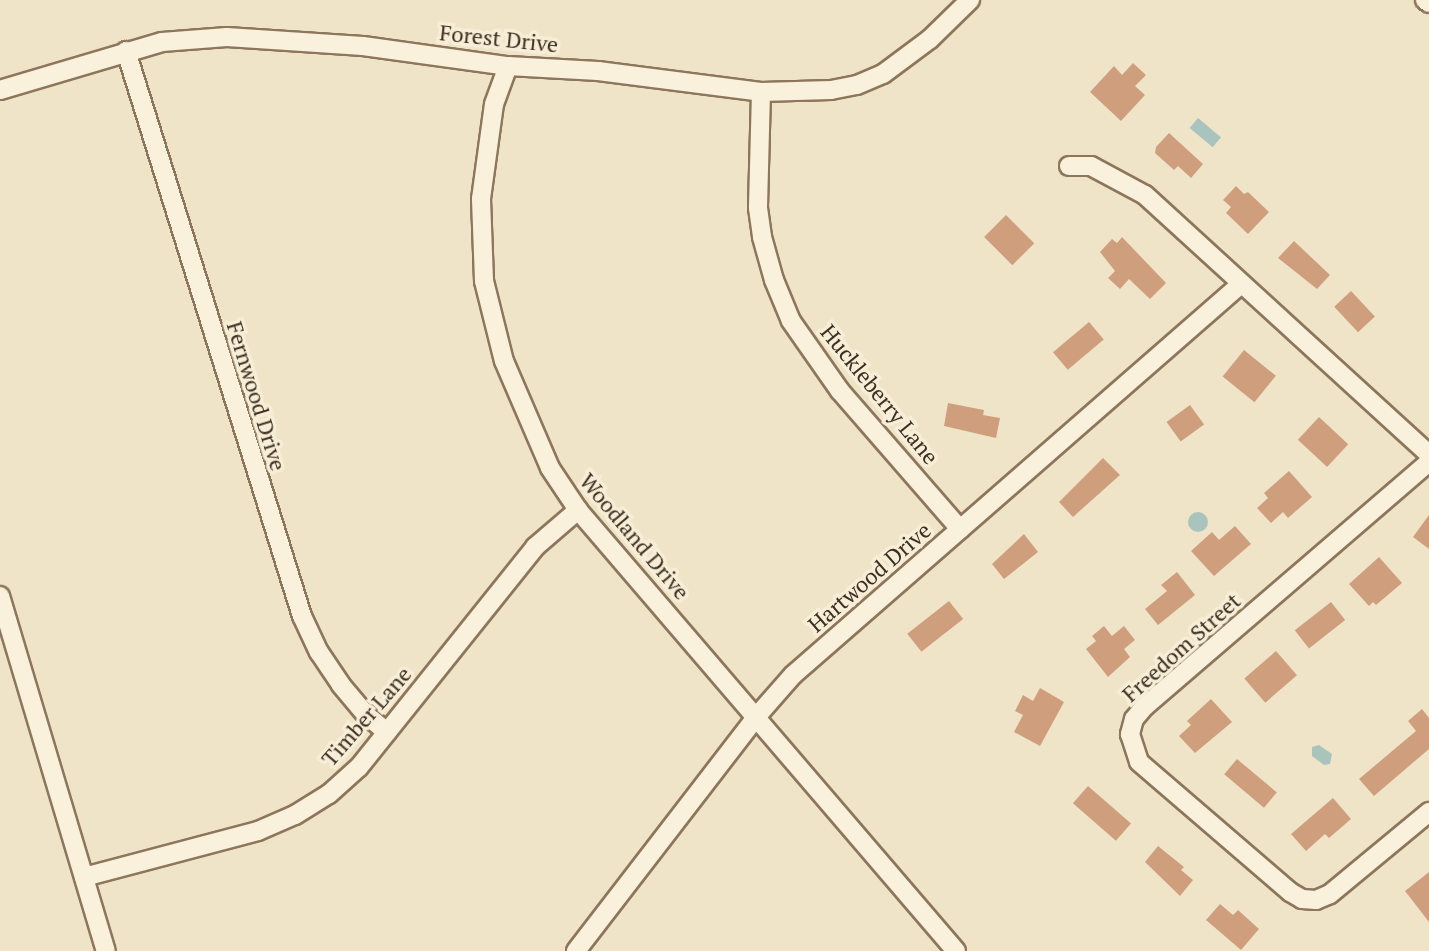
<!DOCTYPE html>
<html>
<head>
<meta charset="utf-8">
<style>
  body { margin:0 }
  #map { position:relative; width:1429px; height:951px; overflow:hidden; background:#f0e4c8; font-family:"PT Serif",serif }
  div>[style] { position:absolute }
  .water>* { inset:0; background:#a9c4bc; transform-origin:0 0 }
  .round { border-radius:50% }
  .building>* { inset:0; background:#cf9f7d; transform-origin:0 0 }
  .roads { filter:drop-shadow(2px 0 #8d765c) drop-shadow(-2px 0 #8d765c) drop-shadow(0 2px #8d765c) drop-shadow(0 -2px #8d765c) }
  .minor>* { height:18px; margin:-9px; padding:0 9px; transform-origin:9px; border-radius:9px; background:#faf1dc }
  span { translate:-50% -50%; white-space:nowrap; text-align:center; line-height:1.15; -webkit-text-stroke:7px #f7eed8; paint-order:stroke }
  .street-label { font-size:22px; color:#3d2e20 }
</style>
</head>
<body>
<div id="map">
  <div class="water">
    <div style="left:1198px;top:118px;width:30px;height:13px;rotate:40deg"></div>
    <div class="round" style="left:1188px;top:512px;width:20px;height:20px"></div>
    <div style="clip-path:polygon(1319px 745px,1332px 754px,1330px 764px,1324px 765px,1312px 756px,1312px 747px)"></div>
  </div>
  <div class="building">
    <div style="clip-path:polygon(1133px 63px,1146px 75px,1135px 86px,1145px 95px,1121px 121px,1090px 92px,1114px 66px,1122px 75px)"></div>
    <div style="clip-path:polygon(1169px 133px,1203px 164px,1191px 178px,1178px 166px,1174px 170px,1155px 153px,1156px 147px)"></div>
    <div style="clip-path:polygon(1236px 186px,1244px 194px,1248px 192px,1269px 212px,1248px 234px,1226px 213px,1231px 207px,1223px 200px)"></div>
    <div style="left:1006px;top:215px;width:40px;height:31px;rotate:45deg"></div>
    <div style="clip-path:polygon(1122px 237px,1166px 283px,1150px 299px,1129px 279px,1120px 289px,1108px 278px,1115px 271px,1100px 252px,1112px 239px,1117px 243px)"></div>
    <div style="clip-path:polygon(1294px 241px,1330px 275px,1317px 289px,1278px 258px)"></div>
    <div style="left:1351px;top:291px;width:35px;height:23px;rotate:47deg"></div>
    <div style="left:1089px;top:322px;width:23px;height:47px;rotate:50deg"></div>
    <div style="left:1244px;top:350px;width:41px;height:34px;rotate:39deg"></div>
    <div style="clip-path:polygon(948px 403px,984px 410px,983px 415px,1000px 418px,996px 438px,944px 426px)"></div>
    <div style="left:1190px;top:405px;width:24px;height:29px;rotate:54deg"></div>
    <div style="left:1319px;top:417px;width:40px;height:31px;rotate:43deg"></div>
    <div style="clip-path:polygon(1103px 458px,1120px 475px,1073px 517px,1059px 502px)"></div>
    <div style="clip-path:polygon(1289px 471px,1312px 497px,1288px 518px,1283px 512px,1271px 523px,1257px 508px,1268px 498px,1264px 493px)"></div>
    <div style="clip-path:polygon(1429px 515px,1429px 549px,1413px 537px)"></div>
    <div style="clip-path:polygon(1235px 526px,1251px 544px,1214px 576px,1191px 551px,1212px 532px,1219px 540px)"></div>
    <div style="clip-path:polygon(1024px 534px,1038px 552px,1004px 579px,992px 564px)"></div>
    <div style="clip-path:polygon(1379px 557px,1402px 583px,1376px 605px,1373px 602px,1369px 606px,1349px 584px)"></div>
    <div style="clip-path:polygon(1177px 572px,1195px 595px,1158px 625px,1145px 609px,1167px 591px,1161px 585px)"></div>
    <div style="left:949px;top:601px;width:23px;height:53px;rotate:52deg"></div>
    <div style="left:1331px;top:602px;width:23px;height:46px;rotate:52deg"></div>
    <div style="clip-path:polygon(1104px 626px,1112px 636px,1124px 626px,1135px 640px,1124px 649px,1130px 657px,1108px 677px,1086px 649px,1096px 641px,1092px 636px)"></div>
    <div style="left:1276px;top:651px;width:32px;height:42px;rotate:49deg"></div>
    <div style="clip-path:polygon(1040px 688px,1064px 702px,1040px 746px,1014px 732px,1023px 715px,1015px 711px,1023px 695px,1033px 701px)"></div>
    <div style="clip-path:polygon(1211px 699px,1232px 722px,1195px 753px,1179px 736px,1191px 725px,1187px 721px)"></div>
    <div style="clip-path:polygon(1422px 709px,1429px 718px,1429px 749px,1374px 796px,1359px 779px,1416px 731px,1408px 721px)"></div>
    <div style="left:1237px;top:759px;width:52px;height:20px;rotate:40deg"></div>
    <div style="left:1088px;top:786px;width:57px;height:23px;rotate:41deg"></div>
    <div style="clip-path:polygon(1333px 798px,1351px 819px,1329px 838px,1325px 834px,1306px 851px,1291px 834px)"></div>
    <div style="clip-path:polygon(1158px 846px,1184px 867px,1181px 870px,1193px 880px,1180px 896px,1145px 862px)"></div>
    <div style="clip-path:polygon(1429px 872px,1429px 922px,1405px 891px)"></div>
    <div style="clip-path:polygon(1220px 904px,1233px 915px,1238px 910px,1259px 929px,1241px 950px,1206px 920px)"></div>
  </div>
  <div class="roads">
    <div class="minor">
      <div style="left:1425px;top:0;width:5px;rotate:37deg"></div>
      <div style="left:126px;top:51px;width:592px;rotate:72.7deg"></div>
      <div style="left:302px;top:616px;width:40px;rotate:65deg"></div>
      <div style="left:319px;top:652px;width:40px;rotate:56deg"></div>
      <div style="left:341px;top:685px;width:39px;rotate:50deg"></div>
      <div style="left:366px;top:715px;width:27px;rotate:39deg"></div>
      <div style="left:508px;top:66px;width:40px;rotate:110.2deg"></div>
      <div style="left:494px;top:104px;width:96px;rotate:97.8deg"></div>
      <div style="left:481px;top:199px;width:82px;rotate:87.9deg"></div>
      <div style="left:484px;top:281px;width:82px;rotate:76deg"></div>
      <div style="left:504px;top:361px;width:116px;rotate:66.7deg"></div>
      <div style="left:550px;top:468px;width:50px;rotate:56.3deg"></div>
      <div style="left:578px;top:510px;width:581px;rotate:49.4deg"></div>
      <div style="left:0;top:90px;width:169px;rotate:-16.5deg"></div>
      <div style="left:162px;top:42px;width:65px;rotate:-4.4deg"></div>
      <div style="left:227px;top:37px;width:136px;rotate:3.8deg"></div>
      <div style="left:363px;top:46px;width:146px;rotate:7.9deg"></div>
      <div style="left:508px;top:66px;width:90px;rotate:3.2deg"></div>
      <div style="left:598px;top:71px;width:164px;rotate:7.3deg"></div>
      <div style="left:761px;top:92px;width:70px;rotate:-1.6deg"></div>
      <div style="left:831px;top:90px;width:26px;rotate:-11deg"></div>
      <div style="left:857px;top:85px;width:28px;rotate:-23deg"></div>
      <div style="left:883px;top:74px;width:59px;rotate:-36.7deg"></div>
      <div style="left:930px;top:39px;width:56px;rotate:-44.3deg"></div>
      <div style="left:761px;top:92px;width:116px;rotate:91.5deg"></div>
      <div style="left:758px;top:208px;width:29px;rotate:82deg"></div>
      <div style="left:762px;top:237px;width:45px;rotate:74.4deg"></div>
      <div style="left:774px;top:280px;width:44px;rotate:67.5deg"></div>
      <div style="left:791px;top:321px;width:85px;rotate:55deg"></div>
      <div style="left:840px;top:391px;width:183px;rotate:49deg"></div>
      <div style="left:1069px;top:166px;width:22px"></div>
      <div style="left:1091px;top:166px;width:61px;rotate:28.2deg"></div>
      <div style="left:1145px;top:195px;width:384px;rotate:42.4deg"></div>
      <div style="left:1429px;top:462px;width:374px;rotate:139.3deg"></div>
      <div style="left:1145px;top:706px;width:17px;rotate:130deg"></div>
      <div style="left:1134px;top:719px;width:16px;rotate:105deg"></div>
      <div style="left:1130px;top:734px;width:29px;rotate:72deg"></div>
      <div style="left:1139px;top:762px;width:199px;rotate:40.7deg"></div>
      <div style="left:1290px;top:892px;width:14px;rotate:30deg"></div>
      <div style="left:1302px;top:899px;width:14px;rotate:4deg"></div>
      <div style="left:1316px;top:900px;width:15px;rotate:-23deg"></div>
      <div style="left:1330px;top:894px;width:129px;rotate:-39.6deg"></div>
      <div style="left:0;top:596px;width:370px;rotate:73.4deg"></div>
      <div style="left:84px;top:877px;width:180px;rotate:-14.8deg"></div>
      <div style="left:258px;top:831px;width:40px;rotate:-23.4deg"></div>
      <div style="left:295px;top:815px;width:40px;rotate:-32deg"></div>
      <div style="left:329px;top:794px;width:40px;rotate:-42deg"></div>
      <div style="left:359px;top:767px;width:282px;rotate:-51.3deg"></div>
      <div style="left:535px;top:547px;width:57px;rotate:-40.7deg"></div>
      <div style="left:576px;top:951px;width:297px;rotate:-52.4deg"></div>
      <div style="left:757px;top:716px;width:55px;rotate:-48.7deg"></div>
      <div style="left:793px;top:675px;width:595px;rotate:-41.11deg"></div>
    </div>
  </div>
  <div class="street-label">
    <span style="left:499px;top:38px;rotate:6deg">Forest Drive</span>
    <span style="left:880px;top:394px;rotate:51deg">Huckleberry Lane</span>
    <span style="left:257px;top:396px;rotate:73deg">Fernwood Drive</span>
    <span style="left:635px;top:536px;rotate:50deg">Woodland Drive</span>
    <span style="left:869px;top:577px;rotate:-41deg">Hartwood Drive</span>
    <span style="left:1181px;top:647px;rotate:-42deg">Freedom Street</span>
    <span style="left:366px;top:716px;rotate:-49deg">Timber Lane</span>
  </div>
</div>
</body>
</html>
